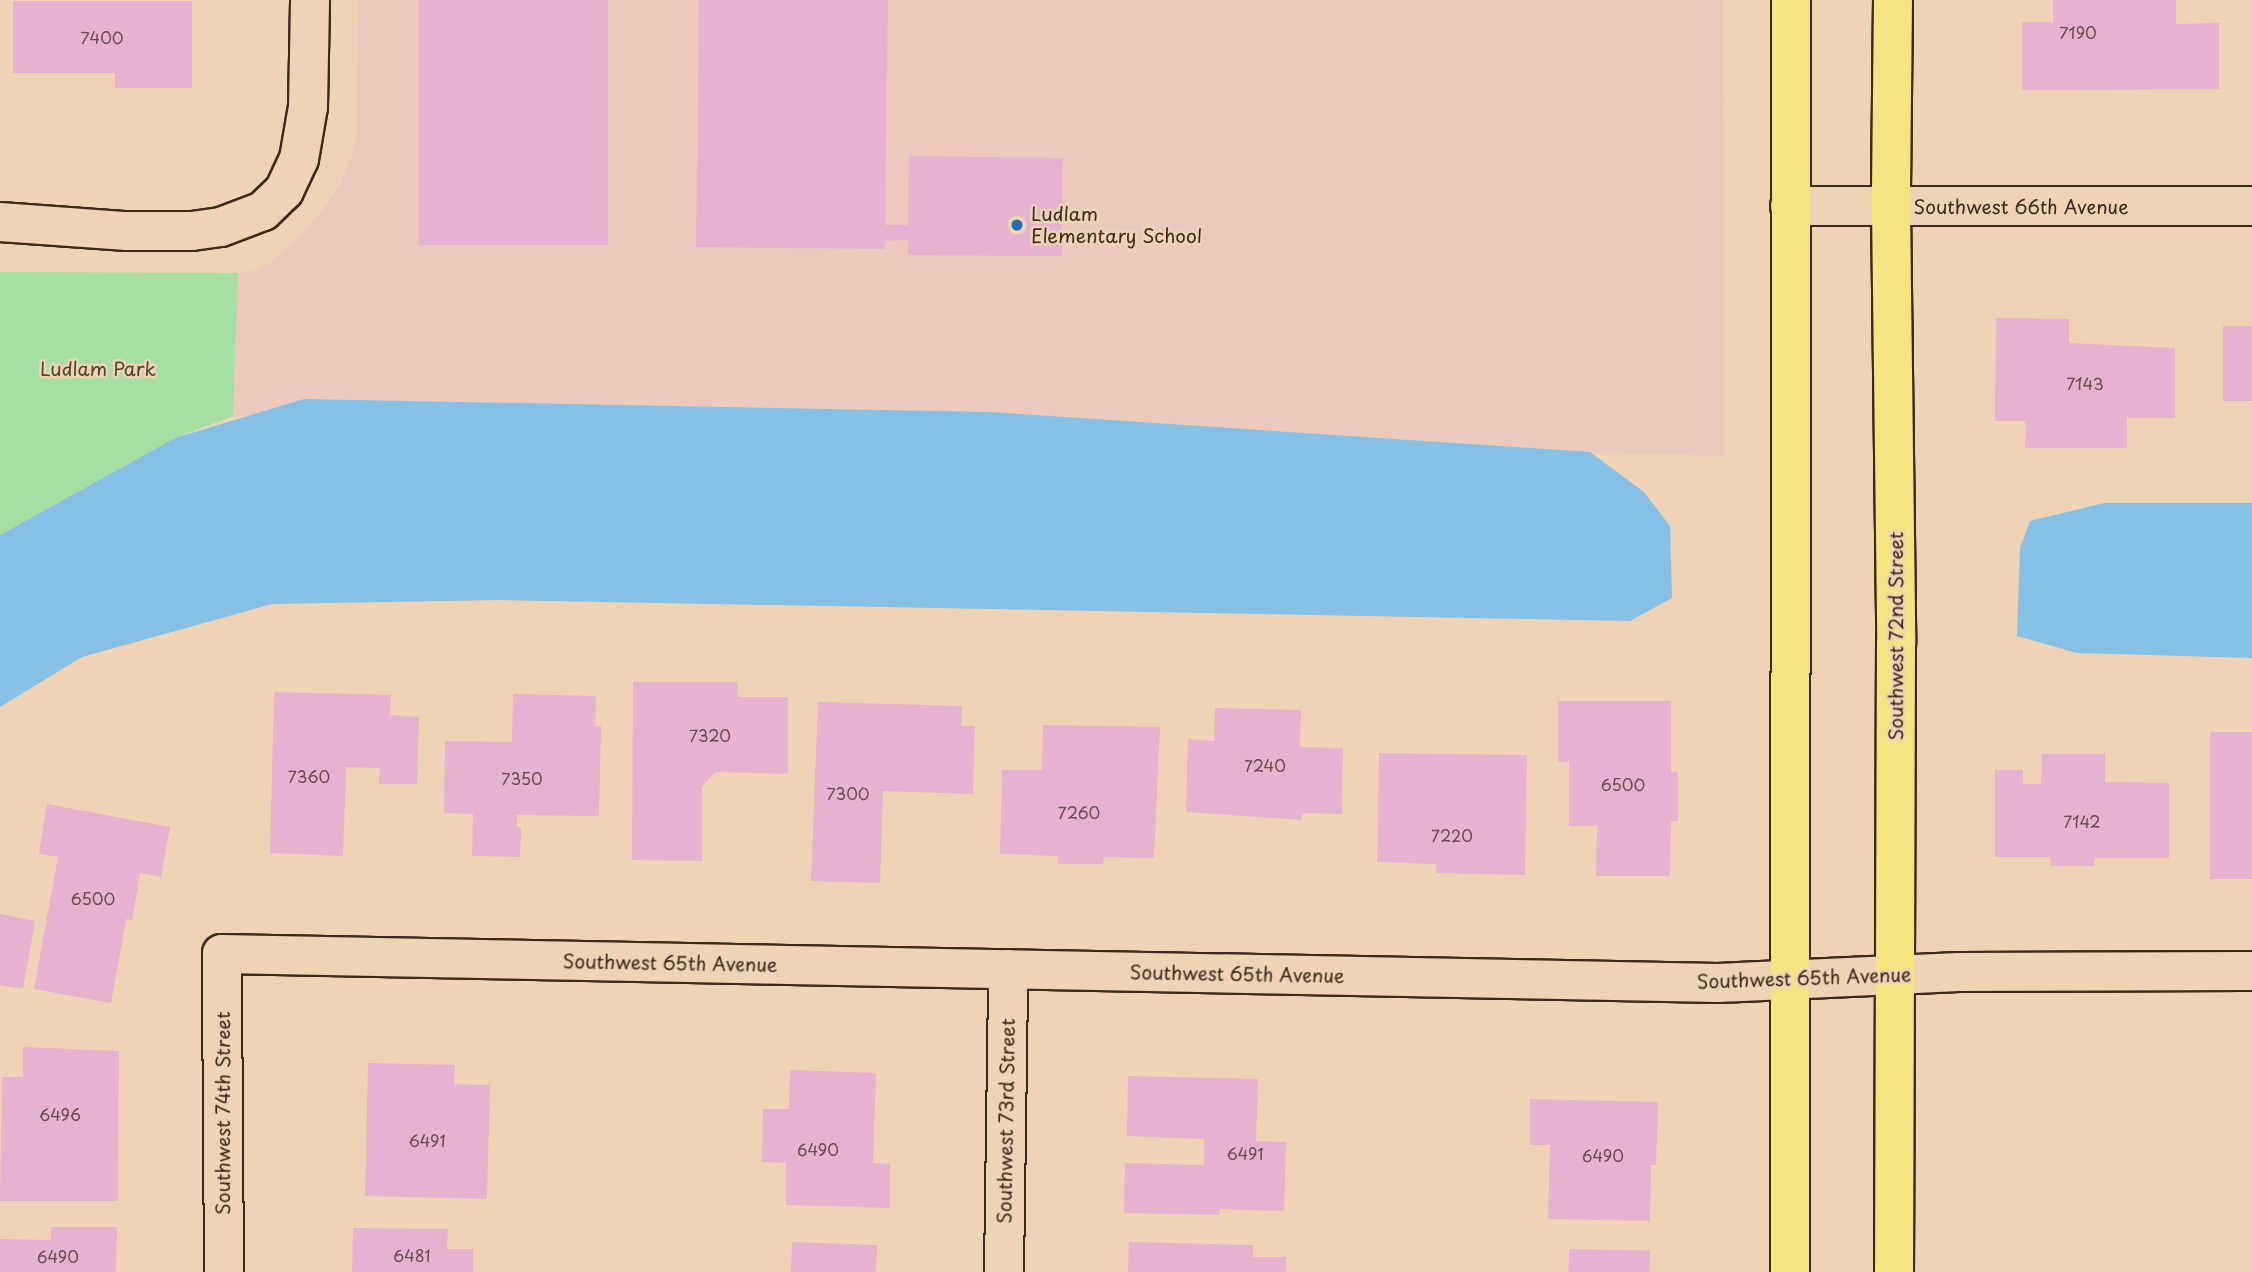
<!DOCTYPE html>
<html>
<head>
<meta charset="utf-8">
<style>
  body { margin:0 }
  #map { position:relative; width:2252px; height:1272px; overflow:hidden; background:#eed3b5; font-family:"Playpen Sans",sans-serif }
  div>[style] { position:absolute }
  .built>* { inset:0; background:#ecc9bd }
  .green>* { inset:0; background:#a7dea2 }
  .water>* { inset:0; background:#86c1e5 }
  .building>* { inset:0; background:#e6b2cf; transform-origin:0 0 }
  .roads { filter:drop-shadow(2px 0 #3b2a1e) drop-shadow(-2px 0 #3b2a1e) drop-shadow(0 2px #3b2a1e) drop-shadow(0 -2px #3b2a1e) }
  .minor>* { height:38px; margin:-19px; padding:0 19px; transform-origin:19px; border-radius:19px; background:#eed3b5 }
  .major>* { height:38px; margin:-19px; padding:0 19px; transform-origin:19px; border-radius:19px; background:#f6e381 }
  .dots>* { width:19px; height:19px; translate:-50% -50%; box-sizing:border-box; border:4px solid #eed3b5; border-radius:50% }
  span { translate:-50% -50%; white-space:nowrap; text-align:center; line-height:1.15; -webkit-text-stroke:5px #eed3b5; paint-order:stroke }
  .number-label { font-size:16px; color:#664c4a }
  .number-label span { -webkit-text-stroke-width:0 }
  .street-label { font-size:19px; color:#3b2a1e }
  .poi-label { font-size:19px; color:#3b2a1e }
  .left { translate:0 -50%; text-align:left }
  .park-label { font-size:19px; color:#4b4532 }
</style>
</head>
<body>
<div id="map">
  <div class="built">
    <div style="clip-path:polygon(358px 0,1723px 0,1724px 456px,1589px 452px,990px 412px,304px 399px,247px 416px,233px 416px,238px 273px,254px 271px,272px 262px,301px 235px,319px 215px,340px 184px,353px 154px,357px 135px)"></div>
  </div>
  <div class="green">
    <div style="clip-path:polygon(0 272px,238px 273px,233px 416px,175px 438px,0 535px)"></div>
  </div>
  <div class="water">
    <div style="clip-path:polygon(304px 399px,990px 412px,1590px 452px,1644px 492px,1670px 526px,1672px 598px,1630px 621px,501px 600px,272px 604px,82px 657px,0 707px,0 535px,175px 438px)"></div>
    <div style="clip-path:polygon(2104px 503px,2252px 503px,2252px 658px,2077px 653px,2017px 636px,2020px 548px,2030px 521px)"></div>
  </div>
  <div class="building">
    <div style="left:419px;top:0;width:189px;height:245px"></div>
    <div style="clip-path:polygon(699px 0,888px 0,885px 225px,908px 225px,909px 156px,1063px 158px,1062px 256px,908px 255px,908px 240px,885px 241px,885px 249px,696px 247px)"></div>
    <div style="clip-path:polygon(2053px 0,2176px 0,2176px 24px,2219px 23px,2219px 89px,2022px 90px,2022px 22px,2053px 22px)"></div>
    <div style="clip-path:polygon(13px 1px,192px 1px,192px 88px,115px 88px,115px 73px,13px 73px)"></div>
    <div style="clip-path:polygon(1996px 318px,2069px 319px,2069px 343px,2175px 348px,2175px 418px,2127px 418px,2127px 448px,2025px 448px,2026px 421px,1995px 421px)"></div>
    <div style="left:2223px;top:326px;width:29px;height:75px"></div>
    <div style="clip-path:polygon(633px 682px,737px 682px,738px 697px,788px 697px,788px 774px,715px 772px,702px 787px,702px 861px,632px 860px)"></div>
    <div style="clip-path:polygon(274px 692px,391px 695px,390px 715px,419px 717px,417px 784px,379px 784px,380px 768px,346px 767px,343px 856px,270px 853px)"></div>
    <div style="clip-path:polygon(513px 694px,596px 696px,595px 726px,601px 726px,599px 816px,517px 815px,517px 827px,521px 827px,520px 857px,472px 856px,473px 814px,444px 813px,445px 741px,512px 742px)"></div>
    <div style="clip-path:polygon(1558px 701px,1671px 701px,1671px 772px,1678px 772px,1678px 821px,1671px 821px,1670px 876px,1596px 876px,1597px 826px,1569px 826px,1569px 762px,1558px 762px)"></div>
    <div style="clip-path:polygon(818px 702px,962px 706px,961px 726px,975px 726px,973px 794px,883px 791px,880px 883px,811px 881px)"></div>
    <div style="clip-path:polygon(1215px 708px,1301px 710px,1300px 747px,1343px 748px,1342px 814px,1302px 813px,1302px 820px,1186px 812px,1188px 739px,1214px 741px)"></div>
    <div style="clip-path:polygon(1043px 725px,1160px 727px,1154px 858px,1104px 857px,1103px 864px,1058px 864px,1058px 856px,1000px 854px,1002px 770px,1042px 770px)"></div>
    <div style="left:2252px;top:732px;width:147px;height:42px;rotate:90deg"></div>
    <div style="clip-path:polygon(1379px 753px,1527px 755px,1525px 875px,1436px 873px,1436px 864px,1377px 862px)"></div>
    <div style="clip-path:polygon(2042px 754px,2105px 754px,2105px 782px,2169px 783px,2169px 858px,2095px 858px,2094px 866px,2051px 866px,2050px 857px,1995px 857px,1995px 770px,2023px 770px,2023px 784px,2041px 784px)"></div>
    <div style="clip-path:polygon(47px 804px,170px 827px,161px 877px,140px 873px,132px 920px,126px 919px,111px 1003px,34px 989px,58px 857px,39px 854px)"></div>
    <div style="clip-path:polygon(0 914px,35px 921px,23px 989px,0 985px)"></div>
    <div style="clip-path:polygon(23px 1047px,119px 1051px,118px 1201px,0 1201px,2px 1077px,23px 1077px)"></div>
    <div style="clip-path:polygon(368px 1063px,455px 1065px,454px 1084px,490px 1085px,487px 1199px,365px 1196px)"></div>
    <div style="clip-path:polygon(790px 1070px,876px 1073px,873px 1163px,890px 1164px,890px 1208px,786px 1205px,786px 1163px,762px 1162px,763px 1109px,789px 1109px)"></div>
    <div style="clip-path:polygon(1128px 1076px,1258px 1079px,1256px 1141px,1286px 1142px,1284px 1211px,1220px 1209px,1219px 1215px,1124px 1213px,1125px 1163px,1204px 1165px,1204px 1139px,1127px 1136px)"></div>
    <div style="clip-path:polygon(1530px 1099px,1658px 1102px,1656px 1165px,1651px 1165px,1650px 1221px,1548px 1219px,1550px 1145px,1530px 1145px)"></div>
    <div style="clip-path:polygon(51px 1227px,117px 1227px,116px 1272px,0 1272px,0 1239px,51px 1240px)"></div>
    <div style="clip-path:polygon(353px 1228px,448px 1229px,447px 1249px,473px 1249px,473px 1272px,352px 1272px)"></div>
    <div style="left:792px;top:1242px;width:85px;height:30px;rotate:2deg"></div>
    <div style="clip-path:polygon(1129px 1242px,1253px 1245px,1253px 1257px,1286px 1257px,1286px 1272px,1128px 1272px)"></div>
    <div style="left:1569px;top:1249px;width:81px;height:23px;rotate:1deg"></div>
  </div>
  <div class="roads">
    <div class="minor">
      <div style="left:1790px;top:206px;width:462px"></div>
      <div style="left:0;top:222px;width:127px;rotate:4.1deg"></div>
      <div style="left:127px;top:231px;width:65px"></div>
      <div style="left:192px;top:231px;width:29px;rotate:-8deg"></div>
      <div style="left:221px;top:227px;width:45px;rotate:-20.9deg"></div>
      <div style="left:263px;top:211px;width:29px;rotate:-44deg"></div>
      <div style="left:284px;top:191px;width:35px;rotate:-65deg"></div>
      <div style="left:299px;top:159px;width:53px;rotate:-80.2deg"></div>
      <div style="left:308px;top:107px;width:107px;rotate:-88.9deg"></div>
      <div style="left:224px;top:1272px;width:318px;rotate:-90.4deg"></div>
      <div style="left:222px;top:954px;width:1496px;rotate:1.11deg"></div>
      <div style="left:1718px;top:983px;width:241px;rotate:-2.6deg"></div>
      <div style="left:1959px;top:972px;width:293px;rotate:-0.2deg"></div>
      <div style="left:1004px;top:1272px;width:303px;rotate:-89.2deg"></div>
    </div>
    <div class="major">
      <div style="left:1893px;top:0;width:207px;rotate:90.6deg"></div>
      <div style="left:1891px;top:207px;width:436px;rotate:89.3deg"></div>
      <div style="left:1896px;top:643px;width:629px;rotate:90.18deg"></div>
      <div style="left:1790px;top:1272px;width:1272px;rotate:-89.95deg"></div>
    </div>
  </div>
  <div class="dots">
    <div style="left:1017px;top:225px;background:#1f6fb2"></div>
  </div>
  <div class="number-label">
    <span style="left:2078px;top:32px">7190</span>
    <span style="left:102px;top:37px">7400</span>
    <span style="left:2085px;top:383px">7143</span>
    <span style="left:710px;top:735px">7320</span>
    <span style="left:1265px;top:765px">7240</span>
    <span style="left:309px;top:776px">7360</span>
    <span style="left:522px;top:778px">7350</span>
    <span style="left:1623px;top:784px">6500</span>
    <span style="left:848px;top:793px">7300</span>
    <span style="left:1079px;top:812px">7260</span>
    <span style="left:2082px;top:821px">7142</span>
    <span style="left:1452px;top:835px">7220</span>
    <span style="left:93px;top:898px">6500</span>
    <span style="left:60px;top:1114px">6496</span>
    <span style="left:427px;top:1140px">6491</span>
    <span style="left:818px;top:1149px">6490</span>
    <span style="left:1245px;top:1153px">6491</span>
    <span style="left:1603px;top:1155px">6490</span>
    <span style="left:412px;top:1255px">6481</span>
    <span style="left:58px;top:1256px">6490</span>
  </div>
  <div class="street-label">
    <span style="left:2021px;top:207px">Southwest 66th Avenue</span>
    <span style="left:1896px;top:636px;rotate:-90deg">Southwest 72nd Street</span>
    <span style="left:670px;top:963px;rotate:1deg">Southwest 65th Avenue</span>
    <span style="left:1237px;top:974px;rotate:1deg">Southwest 65th Avenue</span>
    <span style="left:1804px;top:978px;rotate:-2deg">Southwest 65th Avenue</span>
    <span style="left:223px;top:1113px;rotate:-90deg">Southwest 74th Street</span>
    <span style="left:1006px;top:1121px;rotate:-89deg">Southwest 73rd Street</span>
  </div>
  <div class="poi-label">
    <span class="left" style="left:1031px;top:225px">Ludlam<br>Elementary School</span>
  </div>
  <div class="park-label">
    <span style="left:98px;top:369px">Ludlam Park</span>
  </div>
</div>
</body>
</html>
